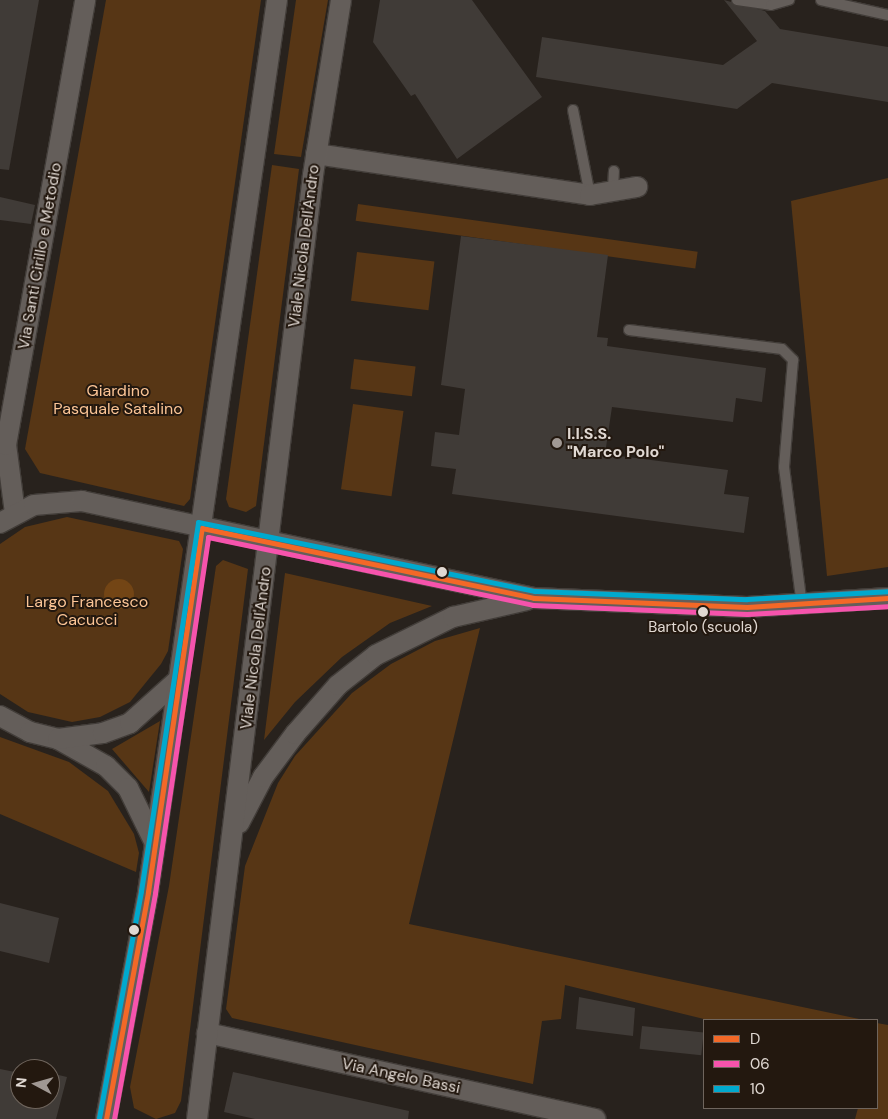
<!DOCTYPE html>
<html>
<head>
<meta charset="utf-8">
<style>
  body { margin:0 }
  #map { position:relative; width:888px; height:1119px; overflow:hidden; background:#28221d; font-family:"DM Sans",sans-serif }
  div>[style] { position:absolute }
  .green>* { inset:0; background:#573615; transform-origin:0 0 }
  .water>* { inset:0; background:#734515 }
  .round { border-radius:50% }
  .building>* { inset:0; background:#403b37; transform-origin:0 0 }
  .roads { filter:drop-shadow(1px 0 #423d39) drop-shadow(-1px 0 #423d39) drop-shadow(0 1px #423d39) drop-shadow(0 -1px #423d39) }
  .lane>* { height:10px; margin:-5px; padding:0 5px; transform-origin:5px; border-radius:5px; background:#645e5a }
  .street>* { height:20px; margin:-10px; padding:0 10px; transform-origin:10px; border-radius:10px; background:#645e5a }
  .bus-1>* { height:5px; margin:-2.5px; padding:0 2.5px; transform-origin:2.5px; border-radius:2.5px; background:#f36827 }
  .bus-2>* { height:5px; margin:-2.5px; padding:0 2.5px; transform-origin:2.5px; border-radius:2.5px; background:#f653ac }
  .bus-3>* { height:5px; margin:-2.5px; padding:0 2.5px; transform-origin:2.5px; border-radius:2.5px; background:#00a9ce }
  .dots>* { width:14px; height:14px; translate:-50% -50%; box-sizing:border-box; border:2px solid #23180f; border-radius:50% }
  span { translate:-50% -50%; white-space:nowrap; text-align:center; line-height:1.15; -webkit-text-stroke:4px #23180f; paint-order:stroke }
  .bus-label { font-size:15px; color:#e0d8d2 }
  .street-label { font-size:16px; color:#e0d8d2 }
  .park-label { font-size:16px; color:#fcc596 }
  .poi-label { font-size:16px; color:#e0d8d2; font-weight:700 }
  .left { translate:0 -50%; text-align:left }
  .legend { position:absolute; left:703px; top:1019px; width:175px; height:90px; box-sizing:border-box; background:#23180f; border:1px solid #6f655d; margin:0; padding:6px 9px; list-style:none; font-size:15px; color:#e0d8d2 }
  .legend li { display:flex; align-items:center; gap:10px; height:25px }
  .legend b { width:25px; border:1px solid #6f655d }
  .north { position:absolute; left:10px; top:1059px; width:50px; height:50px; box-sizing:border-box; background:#23180f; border:1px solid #6f655d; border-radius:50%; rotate:276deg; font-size:14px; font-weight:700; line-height:20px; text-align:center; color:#e0d8d2 }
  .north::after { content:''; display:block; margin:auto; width:18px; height:22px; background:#a09893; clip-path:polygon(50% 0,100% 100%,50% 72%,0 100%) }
</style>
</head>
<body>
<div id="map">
  <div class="green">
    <div style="clip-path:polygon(106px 0,261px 0,190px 499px,184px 506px,40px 473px,25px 449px)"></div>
    <div style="clip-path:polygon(296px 0,328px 0,301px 157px,274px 154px)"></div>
    <div style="clip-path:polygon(272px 165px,299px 169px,256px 506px,246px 512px,229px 507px,226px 499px)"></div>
    <div style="clip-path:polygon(888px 178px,888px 567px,827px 576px,791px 201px)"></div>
    <div style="left:358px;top:204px;width:343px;height:17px;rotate:8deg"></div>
    <div style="left:357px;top:252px;width:78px;height:49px;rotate:7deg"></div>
    <div style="left:354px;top:359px;width:62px;height:30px;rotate:7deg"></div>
    <div style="left:353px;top:404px;width:51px;height:86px;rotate:8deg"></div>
    <div style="clip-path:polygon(67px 517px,179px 541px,183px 549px,168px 651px,161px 664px,130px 702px,100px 717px,72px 722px,28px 712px,0 694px,0 544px,25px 527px)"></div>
    <div style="clip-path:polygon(223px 560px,248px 569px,181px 1101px,175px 1113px,156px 1119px,134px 1108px,130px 1087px,169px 886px,216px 566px)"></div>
    <div style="clip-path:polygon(285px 573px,432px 606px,390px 623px,342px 657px,295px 702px,264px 740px)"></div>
    <div style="clip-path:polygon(480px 628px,409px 924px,864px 1020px,708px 1020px,565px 985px,561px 1019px,542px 1021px,533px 1084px,232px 1018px,226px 1009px,245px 866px,278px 783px,295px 756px,352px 693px,391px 664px,435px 641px)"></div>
    <div style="clip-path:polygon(160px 721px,149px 792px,112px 749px)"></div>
    <div style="clip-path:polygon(0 737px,69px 762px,108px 791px,134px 834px,139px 853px,136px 872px,0 814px)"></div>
    <div style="clip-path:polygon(877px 1023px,888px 1025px,888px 1119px,855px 1119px,858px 1108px,877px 1108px)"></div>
  </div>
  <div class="water">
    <div class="round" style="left:104px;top:579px;width:30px;height:30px"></div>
  </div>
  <div class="building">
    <div style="clip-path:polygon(0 0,39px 0,9px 170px,0 169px)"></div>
    <div style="clip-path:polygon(380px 0,472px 0,542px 97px,457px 159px,415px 94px,411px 96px,373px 42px)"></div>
    <div style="clip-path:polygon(724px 0,765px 11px,780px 29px,888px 47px,888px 102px,772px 83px,737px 109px,536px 77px,542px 37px,723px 65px,757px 41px)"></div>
    <div style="clip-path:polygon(0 197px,35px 205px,31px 224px,0 220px)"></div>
    <div style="clip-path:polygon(461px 236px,608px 255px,597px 337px,608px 338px,607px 346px,766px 368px,762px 402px,736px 398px,733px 422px,612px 407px,605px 454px,728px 470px,724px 494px,749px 497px,744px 533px,452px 494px,456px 469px,431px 466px,435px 432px,459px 435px,465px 389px,441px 385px)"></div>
    <div style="clip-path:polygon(0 903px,59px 918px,49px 963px,0 951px)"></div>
    <div style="clip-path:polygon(579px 997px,635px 1008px,633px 1036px,576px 1029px)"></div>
    <div style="left:642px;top:1026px;width:62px;height:23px;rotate:6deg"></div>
    <div style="clip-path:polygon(0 1069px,20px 1073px,20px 1099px,50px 1099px,50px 1073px,67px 1077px,56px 1119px,0 1119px)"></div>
    <div style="clip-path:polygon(233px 1072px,409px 1111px,408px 1119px,255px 1119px,224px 1112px)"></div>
  </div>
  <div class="roads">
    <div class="lane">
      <div style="left:737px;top:0;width:34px;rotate:8deg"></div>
      <div style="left:771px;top:5px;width:19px;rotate:-16deg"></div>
      <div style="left:821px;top:0;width:69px;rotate:12.6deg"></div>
      <div style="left:573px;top:110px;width:87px;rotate:78.7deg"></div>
      <div style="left:613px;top:189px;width:18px;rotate:-87deg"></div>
      <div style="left:629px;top:330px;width:154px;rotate:7.1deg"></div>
      <div style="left:782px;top:349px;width:16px;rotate:45deg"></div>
      <div style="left:793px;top:360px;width:107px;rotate:94.8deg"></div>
      <div style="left:784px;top:467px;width:139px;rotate:82.6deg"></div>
    </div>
    <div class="street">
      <div style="left:316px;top:154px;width:277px;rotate:8.5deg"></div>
      <div style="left:590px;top:195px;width:48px;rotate:-9.7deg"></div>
      <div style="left:15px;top:513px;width:69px;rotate:-97.5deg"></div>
      <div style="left:6px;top:445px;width:452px;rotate:-79.9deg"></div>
      <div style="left:0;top:523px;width:38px;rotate:-28deg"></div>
      <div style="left:34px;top:505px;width:48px;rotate:-4.8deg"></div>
      <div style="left:82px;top:501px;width:462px;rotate:12.1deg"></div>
      <div style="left:534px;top:598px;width:213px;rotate:2.4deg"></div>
      <div style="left:747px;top:607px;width:141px;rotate:-3.7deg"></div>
      <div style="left:0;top:716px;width:34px;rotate:28deg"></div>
      <div style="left:30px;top:732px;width:29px;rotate:14deg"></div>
      <div style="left:58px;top:739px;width:55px;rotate:29.4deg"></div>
      <div style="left:106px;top:766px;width:31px;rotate:45deg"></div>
      <div style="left:128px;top:788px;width:61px;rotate:63.9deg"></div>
      <div style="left:58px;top:739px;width:45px;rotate:-7.6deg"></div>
      <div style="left:103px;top:733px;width:29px;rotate:-20deg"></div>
      <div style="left:130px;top:723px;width:66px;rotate:-41.9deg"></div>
      <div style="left:239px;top:823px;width:52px;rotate:-62.4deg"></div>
      <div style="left:263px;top:777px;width:54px;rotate:-53.3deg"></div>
      <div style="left:295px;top:734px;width:65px;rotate:-48.7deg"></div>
      <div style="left:338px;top:685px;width:48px;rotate:-38.3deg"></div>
      <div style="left:376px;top:655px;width:86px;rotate:-26.3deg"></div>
      <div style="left:453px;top:617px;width:76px;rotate:-12.9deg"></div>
      <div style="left:207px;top:1033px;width:398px;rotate:12.5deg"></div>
      <div style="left:106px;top:1119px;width:231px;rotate:-79.5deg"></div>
      <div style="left:148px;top:892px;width:901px;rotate:-81.77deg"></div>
      <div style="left:197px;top:1119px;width:951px;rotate:-82.99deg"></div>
      <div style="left:313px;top:175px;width:177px;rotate:-80.9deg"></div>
    </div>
  </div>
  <div class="bus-1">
    <div style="left:106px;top:1119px;width:231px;rotate:-79.5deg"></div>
    <div style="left:148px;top:892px;width:368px;rotate:-81.6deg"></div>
    <div style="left:202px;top:528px;width:339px;rotate:11.9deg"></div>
    <div style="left:534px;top:598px;width:213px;rotate:2.4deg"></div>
    <div style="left:747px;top:607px;width:141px;rotate:-3.7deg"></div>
  </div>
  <div class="bus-2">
    <div style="left:114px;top:1119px;width:230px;rotate:-79.7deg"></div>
    <div style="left:155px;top:893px;width:360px;rotate:-81.5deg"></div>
    <div style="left:208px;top:537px;width:332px;rotate:11.8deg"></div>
    <div style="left:533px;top:605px;width:214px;rotate:2.4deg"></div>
    <div style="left:747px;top:614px;width:141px;rotate:-3.2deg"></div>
  </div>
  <div class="bus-3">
    <div style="left:99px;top:1118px;width:231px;rotate:-79.5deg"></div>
    <div style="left:141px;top:891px;width:373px;rotate:-81.2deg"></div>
    <div style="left:198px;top:522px;width:344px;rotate:11.6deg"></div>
    <div style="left:535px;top:591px;width:212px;rotate:2.2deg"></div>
    <div style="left:747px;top:599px;width:141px;rotate:-3.2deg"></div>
  </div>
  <div class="dots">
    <div style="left:557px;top:443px;background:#a09893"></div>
    <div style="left:442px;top:572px;background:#e0d8d2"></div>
    <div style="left:703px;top:612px;background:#e0d8d2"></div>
    <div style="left:134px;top:930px;background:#e0d8d2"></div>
  </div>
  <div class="bus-label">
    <span style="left:703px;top:628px">Bartolo (scuola)</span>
  </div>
  <div class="street-label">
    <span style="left:304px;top:246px;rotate:-83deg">Viale Nicola Dell'Andro</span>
    <span style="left:40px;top:256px;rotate:-80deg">Via Santi Cirillo e Metodio</span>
    <span style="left:256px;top:648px;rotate:-83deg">Viale Nicola Dell'Andro</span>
    <span style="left:401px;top:1076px;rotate:12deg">Via Angelo Bassi</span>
  </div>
  <div class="park-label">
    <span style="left:118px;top:400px">Giardino<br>Pasquale Satalino</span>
    <span style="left:87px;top:611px">Largo Francesco<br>Cacucci</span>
  </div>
  <div class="poi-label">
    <span class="left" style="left:567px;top:443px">I.I.S.S.<br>"Marco Polo"</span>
  </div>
  <ul class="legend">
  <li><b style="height:6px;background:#f36827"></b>D</li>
  <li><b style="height:6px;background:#f653ac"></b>06</li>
  <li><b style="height:6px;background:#00a9ce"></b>10</li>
  </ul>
  <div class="north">N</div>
</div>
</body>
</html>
